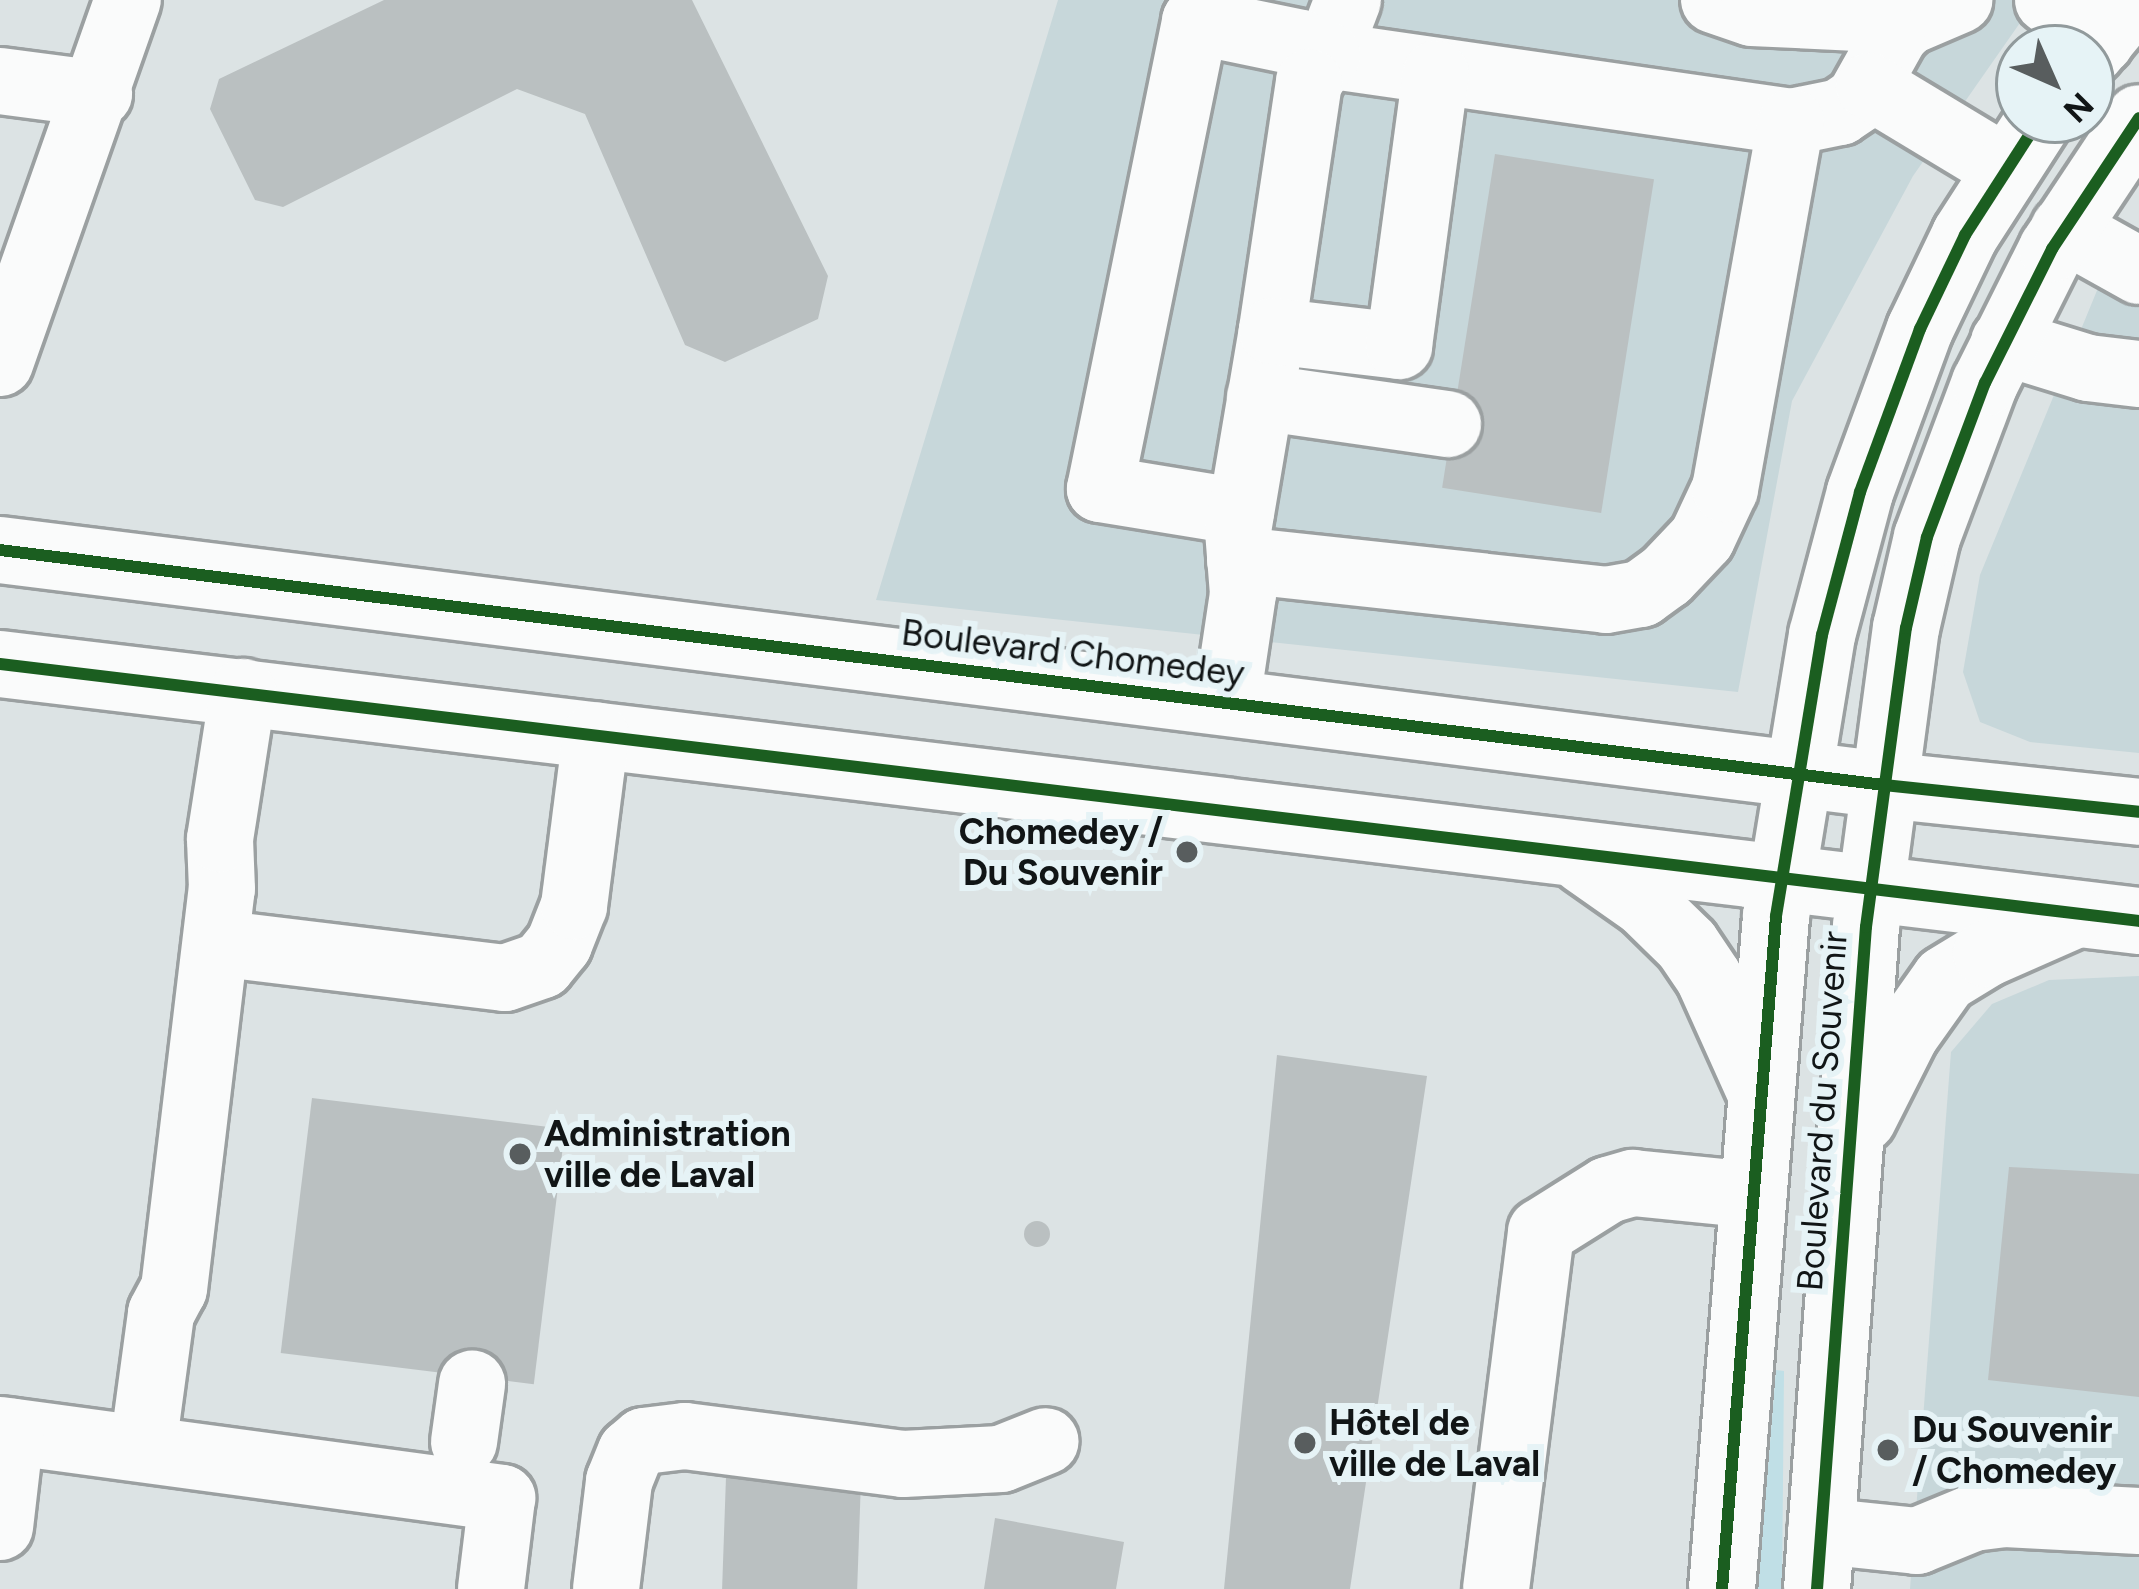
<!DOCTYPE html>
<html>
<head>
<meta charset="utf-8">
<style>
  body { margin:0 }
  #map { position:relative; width:2139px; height:1589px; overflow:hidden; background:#dce3e4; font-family:Figtree,sans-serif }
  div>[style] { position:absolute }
  .built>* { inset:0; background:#c7d7da }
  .green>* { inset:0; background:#c0dfe6 }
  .building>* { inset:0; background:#bac0c1; transform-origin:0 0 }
  .round { border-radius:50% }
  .roads { filter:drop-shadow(3px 0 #9ba0a1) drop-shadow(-3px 0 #9ba0a1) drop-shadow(0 3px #9ba0a1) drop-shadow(0 -3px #9ba0a1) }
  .minor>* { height:66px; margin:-33px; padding:0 33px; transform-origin:33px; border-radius:33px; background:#fafbfb }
  .cycleway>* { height:12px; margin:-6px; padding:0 6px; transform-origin:6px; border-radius:6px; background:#1b5e20 }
  .dots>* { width:33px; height:33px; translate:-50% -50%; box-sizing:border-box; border:6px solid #e6f3f6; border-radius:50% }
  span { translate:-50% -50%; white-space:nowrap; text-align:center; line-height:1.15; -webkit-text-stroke:12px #e6f3f6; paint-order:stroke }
  .street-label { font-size:36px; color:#111516 }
  .poi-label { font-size:36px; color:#111516; font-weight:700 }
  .right { translate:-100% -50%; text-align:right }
  .left { translate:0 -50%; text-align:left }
  .north { position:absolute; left:1995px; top:24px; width:120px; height:120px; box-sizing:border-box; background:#e6f3f6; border:3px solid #919a9c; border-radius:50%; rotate:135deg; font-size:33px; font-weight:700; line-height:48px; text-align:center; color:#111516 }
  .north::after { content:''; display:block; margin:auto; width:42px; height:54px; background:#585d5e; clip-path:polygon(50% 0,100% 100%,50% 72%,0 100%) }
</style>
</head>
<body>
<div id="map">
  <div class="built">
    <div style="clip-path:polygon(1058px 0,2036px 0,1913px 176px,1792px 401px,1738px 692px,876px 600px)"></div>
    <div style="clip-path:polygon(2139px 235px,2139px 753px,2030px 742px,1980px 722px,1963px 672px,1980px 575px,2119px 237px)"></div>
    <div style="clip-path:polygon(2139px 976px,2139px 1589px,1910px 1589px,1951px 1052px,1992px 1004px,2049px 980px)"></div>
  </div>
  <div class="green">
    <div style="clip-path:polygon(1776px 1370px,1784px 1371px,1782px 1589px,1758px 1589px)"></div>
  </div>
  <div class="building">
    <div style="clip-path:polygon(384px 0,692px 0,828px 276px,818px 319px,725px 362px,685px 345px,585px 114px,517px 89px,283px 207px,255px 200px,210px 109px,219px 79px)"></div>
    <div style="left:1495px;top:154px;width:161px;height:338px;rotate:9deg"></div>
    <div style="clip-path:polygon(1277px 1055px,1427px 1076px,1350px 1589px,1224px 1589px)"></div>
    <div style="left:312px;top:1098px;width:255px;height:257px;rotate:7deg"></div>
    <div style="clip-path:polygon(2009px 1167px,2139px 1174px,2139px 1397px,1988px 1380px)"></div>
    <div class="round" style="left:1024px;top:1221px;width:26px;height:26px"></div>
    <div style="left:726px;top:1477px;width:135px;height:112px;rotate:2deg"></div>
    <div style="clip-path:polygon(995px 1518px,1124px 1542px,1116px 1589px,984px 1589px)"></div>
  </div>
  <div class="roads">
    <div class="minor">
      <div style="left:1348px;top:0;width:59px;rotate:110.9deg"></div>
      <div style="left:1327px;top:55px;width:469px;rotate:8.2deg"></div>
      <div style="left:1791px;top:122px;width:50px;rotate:-11.5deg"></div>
      <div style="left:1840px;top:112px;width:23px;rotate:-34deg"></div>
      <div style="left:1859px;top:99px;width:76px;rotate:-60.7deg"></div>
      <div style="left:1896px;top:33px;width:16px;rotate:-43deg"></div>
      <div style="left:1908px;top:22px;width:56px;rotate:-23.3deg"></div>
      <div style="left:1714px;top:0;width:40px;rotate:18.9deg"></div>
      <div style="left:1752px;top:13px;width:106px;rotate:2.7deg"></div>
      <div style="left:1858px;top:18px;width:39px;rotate:30deg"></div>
      <div style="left:2048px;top:0;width:67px;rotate:37.7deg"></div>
      <div style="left:2091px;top:52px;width:67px;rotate:-50.4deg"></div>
      <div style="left:0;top:81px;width:100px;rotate:7.5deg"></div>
      <div style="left:1869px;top:86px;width:159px;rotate:31.1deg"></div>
      <div style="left:2064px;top:229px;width:86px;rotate:29.2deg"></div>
      <div style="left:2004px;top:342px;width:88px;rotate:17.2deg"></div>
      <div style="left:2088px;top:368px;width:51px;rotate:6.7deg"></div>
      <div style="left:0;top:363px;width:385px;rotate:-70.6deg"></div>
      <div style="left:1260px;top:397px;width:190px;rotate:8.2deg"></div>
      <div style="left:1241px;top:512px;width:143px;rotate:-170.7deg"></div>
      <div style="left:1100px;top:489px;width:478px;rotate:-78.5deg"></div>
      <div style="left:1195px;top:21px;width:108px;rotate:11.7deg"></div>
      <div style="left:1301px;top:43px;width:29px;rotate:25deg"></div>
      <div style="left:1327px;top:55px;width:32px;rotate:124deg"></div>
      <div style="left:1309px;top:82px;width:252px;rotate:98.5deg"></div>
      <div style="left:0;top:550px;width:1899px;rotate:7.11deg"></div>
      <div style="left:1884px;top:785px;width:256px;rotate:6deg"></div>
      <div style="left:1240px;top:560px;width:368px;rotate:6.2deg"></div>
      <div style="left:1606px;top:600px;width:36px;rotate:-10deg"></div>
      <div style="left:1641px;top:594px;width:31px;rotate:-36deg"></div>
      <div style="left:1666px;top:576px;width:52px;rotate:-46.5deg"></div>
      <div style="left:1702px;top:538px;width:54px;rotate:-64.9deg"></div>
      <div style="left:1725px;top:489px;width:373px;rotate:-79.8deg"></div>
      <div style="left:0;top:664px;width:2154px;rotate:6.85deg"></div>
      <div style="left:1227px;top:701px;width:108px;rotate:-81.5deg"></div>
      <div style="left:1243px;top:594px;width:63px;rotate:-94.5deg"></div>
      <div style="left:1238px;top:531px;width:203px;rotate:-80.4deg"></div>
      <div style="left:1272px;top:331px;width:128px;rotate:6.7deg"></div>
      <div style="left:1399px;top:346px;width:275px;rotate:-82.3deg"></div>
      <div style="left:1584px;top:861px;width:73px;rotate:35deg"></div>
      <div style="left:1644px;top:903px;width:60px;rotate:44.3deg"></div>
      <div style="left:1687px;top:945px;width:40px;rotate:56deg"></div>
      <div style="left:1709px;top:978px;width:120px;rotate:65.8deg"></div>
      <div style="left:216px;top:943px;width:291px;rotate:6.9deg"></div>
      <div style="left:505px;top:978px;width:39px;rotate:-19deg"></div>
      <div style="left:542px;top:965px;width:27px;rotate:-51deg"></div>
      <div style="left:559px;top:944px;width:41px;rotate:-68.5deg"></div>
      <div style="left:574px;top:906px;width:172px;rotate:-82.7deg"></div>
      <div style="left:1863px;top:1119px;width:95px;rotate:-63.2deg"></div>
      <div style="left:1906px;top:1034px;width:67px;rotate:-54.7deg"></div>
      <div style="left:1945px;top:979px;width:48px;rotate:-31.4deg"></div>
      <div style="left:1986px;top:954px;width:94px;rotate:-23.8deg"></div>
      <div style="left:0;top:1430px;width:507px;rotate:7.71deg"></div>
      <div style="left:502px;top:1498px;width:92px;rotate:96.9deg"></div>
      <div style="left:464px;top:1442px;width:59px;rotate:-82.1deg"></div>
      <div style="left:143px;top:1447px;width:135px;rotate:-82.3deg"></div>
      <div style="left:161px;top:1313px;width:27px;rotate:-62deg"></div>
      <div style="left:174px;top:1289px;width:403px;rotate:-83.2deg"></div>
      <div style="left:222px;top:889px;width:50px;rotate:-92.3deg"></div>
      <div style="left:220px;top:839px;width:149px;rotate:-81.1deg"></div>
      <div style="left:0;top:1527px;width:96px;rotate:-83.4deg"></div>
      <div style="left:1821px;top:1531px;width:97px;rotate:5.9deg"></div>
      <div style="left:1917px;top:1541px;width:61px;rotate:-22.3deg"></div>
      <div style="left:1973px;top:1518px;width:32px;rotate:-7deg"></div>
      <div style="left:2005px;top:1514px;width:134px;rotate:3deg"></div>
      <div style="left:606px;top:1589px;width:109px;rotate:-83.1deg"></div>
      <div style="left:619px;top:1481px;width:31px;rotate:-68deg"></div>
      <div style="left:631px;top:1452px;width:17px;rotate:-40deg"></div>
      <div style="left:644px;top:1441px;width:41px;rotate:-7deg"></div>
      <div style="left:685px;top:1436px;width:220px;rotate:7.3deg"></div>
      <div style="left:903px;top:1464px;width:98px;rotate:-2.9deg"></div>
      <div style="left:1001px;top:1459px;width:48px;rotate:-21.8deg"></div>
      <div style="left:1496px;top:1589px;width:360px;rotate:-82.8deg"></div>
      <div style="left:1541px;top:1232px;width:79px;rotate:-32.1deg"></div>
      <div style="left:1608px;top:1190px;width:26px;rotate:-16deg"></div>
      <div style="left:1633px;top:1183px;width:121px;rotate:5.7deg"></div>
      <div style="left:1722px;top:1589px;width:675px;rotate:-85.41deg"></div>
      <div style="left:1776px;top:916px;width:285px;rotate:-80.7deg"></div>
      <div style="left:1822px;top:635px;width:148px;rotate:-75.1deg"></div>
      <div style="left:1860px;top:492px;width:174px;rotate:-69.8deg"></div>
      <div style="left:1920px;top:329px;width:104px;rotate:-64.4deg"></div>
      <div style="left:1965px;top:235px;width:137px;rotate:-57.2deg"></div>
      <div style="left:1817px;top:1589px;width:664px;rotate:-85.77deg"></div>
      <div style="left:1866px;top:927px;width:302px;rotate:-82.4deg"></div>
      <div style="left:1906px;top:628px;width:93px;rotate:-77deg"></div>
      <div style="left:1927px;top:537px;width:165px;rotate:-69.4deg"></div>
      <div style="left:1985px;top:383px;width:150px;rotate:-63.4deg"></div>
      <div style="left:2052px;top:249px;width:157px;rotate:-56.4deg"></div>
    </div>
  </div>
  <div class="cycleway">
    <div style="left:0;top:550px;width:1899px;rotate:7.11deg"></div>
    <div style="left:1884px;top:785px;width:256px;rotate:6deg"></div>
    <div style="left:0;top:664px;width:2154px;rotate:6.85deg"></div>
    <div style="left:1722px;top:1589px;width:675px;rotate:-85.41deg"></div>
    <div style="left:1776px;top:916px;width:285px;rotate:-80.7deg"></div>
    <div style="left:1822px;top:635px;width:148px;rotate:-75.1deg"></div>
    <div style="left:1860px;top:492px;width:174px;rotate:-69.8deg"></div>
    <div style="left:1920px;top:329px;width:104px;rotate:-64.4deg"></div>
    <div style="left:1965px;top:235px;width:137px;rotate:-57.2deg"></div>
    <div style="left:1817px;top:1589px;width:664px;rotate:-85.77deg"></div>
    <div style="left:1866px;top:927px;width:302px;rotate:-82.4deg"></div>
    <div style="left:1906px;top:628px;width:93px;rotate:-77deg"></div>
    <div style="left:1927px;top:537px;width:165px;rotate:-69.4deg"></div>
    <div style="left:1985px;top:383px;width:150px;rotate:-63.4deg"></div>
    <div style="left:2052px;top:249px;width:157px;rotate:-56.4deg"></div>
  </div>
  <div class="dots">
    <div style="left:1187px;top:852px;background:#585d5e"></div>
    <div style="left:520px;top:1154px;background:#585d5e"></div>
    <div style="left:1305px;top:1443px;background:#585d5e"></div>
    <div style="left:1888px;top:1450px;background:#585d5e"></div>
  </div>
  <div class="street-label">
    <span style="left:1073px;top:653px;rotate:7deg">Boulevard Chomedey</span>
    <span style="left:1822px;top:1111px;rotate:-86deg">Boulevard du Souvenir</span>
  </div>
  <div class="poi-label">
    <span class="right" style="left:1163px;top:852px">Chomedey /<br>Du Souvenir</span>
    <span class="left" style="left:544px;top:1154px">Administration<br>ville de Laval</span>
    <span class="left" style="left:1329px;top:1443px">Hôtel de<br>ville de Laval</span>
    <span class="left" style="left:1912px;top:1450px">Du Souvenir<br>/ Chomedey</span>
  </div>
  <div class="north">N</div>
</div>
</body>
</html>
